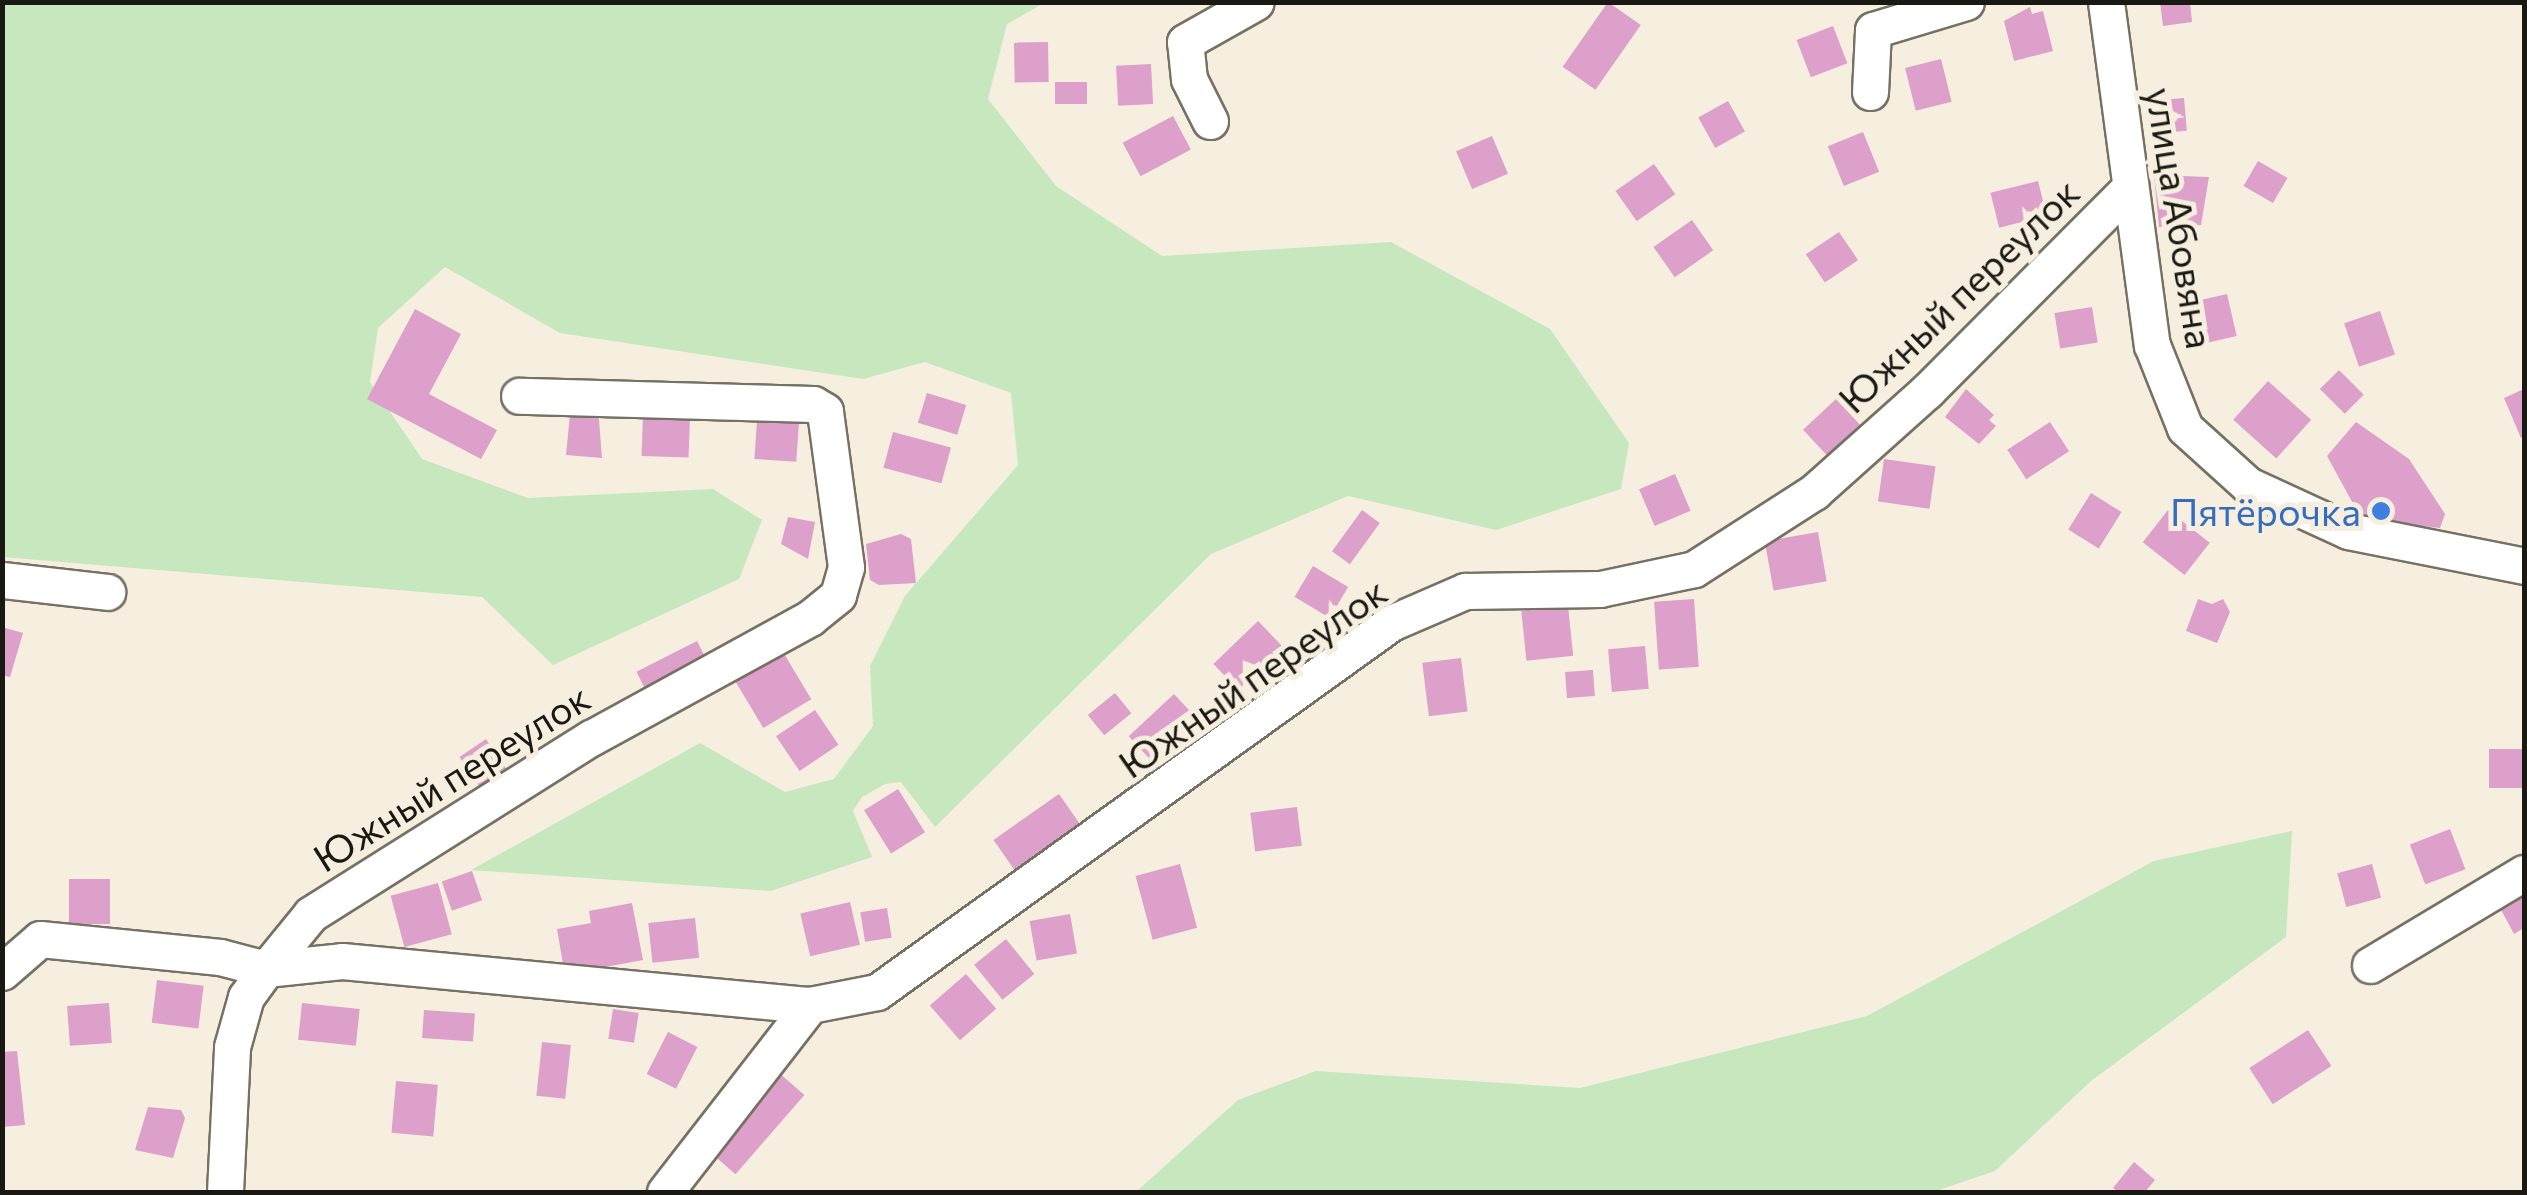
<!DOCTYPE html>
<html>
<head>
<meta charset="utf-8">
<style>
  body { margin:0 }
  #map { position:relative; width:2527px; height:1195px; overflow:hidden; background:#f6efe0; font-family:Commissioner,sans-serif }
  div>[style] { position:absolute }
  .green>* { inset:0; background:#c7e7be }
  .building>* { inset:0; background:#dca0ca; transform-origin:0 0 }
  .roads { filter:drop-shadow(2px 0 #767163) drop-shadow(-2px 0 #767163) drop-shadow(0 2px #767163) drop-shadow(0 -2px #767163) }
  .minor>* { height:35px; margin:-17.5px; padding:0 17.5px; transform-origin:17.5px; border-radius:17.5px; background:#fff }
  .dots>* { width:28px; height:28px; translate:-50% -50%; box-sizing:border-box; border:5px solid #f6efe0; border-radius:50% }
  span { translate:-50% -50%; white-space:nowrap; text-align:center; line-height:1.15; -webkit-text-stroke:10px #f6efe0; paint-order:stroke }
  .street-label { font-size:38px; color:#1a1813 }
  .shop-label { font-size:38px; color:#366cbe }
  .right { translate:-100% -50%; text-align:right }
  .frame { position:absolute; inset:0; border:5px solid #1a1813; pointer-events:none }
</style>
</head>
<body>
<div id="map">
  <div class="green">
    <div style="clip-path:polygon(3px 3px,1044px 3px,1007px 24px,988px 99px,1056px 186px,1162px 256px,1391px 242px,1550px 329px,1629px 443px,1621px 489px,1496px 530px,1348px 496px,1211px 554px,935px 827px,901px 782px,885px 784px,862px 797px,853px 811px,872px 857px,771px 891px,471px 870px,700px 743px,785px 792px,834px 779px,873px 726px,870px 666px,905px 596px,1018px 465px,1011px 393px,925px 362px,863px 379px,560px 333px,445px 267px,378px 328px,370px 382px,422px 459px,528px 498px,713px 489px,762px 520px,739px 579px,553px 665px,482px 597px,3px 557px)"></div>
    <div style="clip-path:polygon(2292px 831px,2286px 937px,2091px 1081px,1995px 1171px,1933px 1192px,1136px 1192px,1238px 1100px,1316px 1071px,1580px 1088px,1867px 1016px,2154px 861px)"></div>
  </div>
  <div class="building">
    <div style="left:1608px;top:2px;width:40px;height:79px;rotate:35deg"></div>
    <div style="clip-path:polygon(2160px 2px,2190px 2px,2192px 22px,2163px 26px)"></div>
    <div style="clip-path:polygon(2030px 7px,2032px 14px,2043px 11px,2053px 51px,2014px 61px,2004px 21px)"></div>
    <div style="left:1833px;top:26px;width:40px;height:39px;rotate:69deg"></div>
    <div style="left:1048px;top:42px;width:40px;height:34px;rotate:89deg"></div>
    <div style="left:1941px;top:59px;width:44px;height:37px;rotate:76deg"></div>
    <div style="left:1151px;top:64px;width:40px;height:35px;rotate:87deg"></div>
    <div style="left:1055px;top:82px;width:32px;height:22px"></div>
    <div style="left:2184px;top:98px;width:33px;height:30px;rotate:85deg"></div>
    <div style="left:1728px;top:101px;width:35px;height:34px;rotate:61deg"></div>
    <div style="left:1173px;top:116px;width:38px;height:57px;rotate:62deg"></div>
    <div style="left:1863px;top:132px;width:43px;height:38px;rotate:68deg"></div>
    <div style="left:1492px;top:136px;width:41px;height:39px;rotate:67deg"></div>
    <div style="left:2258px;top:161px;width:34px;height:29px;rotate:30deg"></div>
    <div style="left:1654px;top:164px;width:37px;height:47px;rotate:55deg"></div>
    <div style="clip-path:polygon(2154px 175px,2209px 177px,2201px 225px,2159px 227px)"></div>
    <div style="left:2038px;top:181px;width:36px;height:49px;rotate:76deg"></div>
    <div style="left:1692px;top:220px;width:37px;height:47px;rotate:55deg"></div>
    <div style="left:1839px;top:232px;width:34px;height:40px;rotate:56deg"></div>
    <div style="left:2227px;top:294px;width:43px;height:37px;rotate:77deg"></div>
    <div style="left:2092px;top:307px;width:36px;height:38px;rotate:81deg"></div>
    <div style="clip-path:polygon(415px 309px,461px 334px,429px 394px,497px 430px,481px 459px,367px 399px)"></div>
    <div style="left:2380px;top:311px;width:46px;height:38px;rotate:71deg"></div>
    <div style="left:2339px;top:370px;width:35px;height:27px;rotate:45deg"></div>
    <div style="left:2268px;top:381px;width:58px;height:52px;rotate:42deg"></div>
    <div style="clip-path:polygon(1966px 389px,1994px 415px,1989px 420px,1996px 426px,1979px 444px,1945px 417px)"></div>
    <div style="clip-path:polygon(2524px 389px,2524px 436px,2521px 438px,2504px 398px)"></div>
    <div style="left:927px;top:393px;width:41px;height:31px;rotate:17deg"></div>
    <div style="left:1836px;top:399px;width:40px;height:45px;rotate:47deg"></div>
    <div style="clip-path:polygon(571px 404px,598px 407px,602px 458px,566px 455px)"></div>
    <div style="left:643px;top:415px;width:47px;height:41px;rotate:2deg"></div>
    <div style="left:757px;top:421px;width:42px;height:38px;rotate:4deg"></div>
    <div style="left:2050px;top:422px;width:35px;height:51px;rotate:57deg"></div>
    <div style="clip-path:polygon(2356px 422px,2409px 459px,2445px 514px,2440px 528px,2362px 520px,2327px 456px)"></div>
    <div style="left:893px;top:432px;width:60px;height:37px;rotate:15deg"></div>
    <div style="left:1884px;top:459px;width:52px;height:43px;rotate:8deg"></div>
    <div style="left:1675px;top:474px;width:40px;height:39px;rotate:67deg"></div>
    <div style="left:2091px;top:493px;width:36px;height:43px;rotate:32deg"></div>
    <div style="left:1362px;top:510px;width:22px;height:51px;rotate:36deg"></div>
    <div style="left:2168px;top:510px;width:53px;height:41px;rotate:38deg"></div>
    <div style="clip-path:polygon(788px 517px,815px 522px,808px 559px,781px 544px)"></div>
    <div style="left:1818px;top:532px;width:50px;height:54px;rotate:80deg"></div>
    <div style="clip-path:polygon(901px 534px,911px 539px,916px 583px,879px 585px,870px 580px,866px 544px)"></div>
    <div style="left:1313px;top:566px;width:41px;height:36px;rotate:31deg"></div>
    <div style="left:1694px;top:599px;width:68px;height:40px;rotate:86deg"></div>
    <div style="clip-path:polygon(2198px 599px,2212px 604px,2223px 599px,2230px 612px,2217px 643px,2186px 631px)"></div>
    <div style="left:1568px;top:606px;width:50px;height:47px;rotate:84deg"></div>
    <div style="left:1258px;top:621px;width:36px;height:62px;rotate:46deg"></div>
    <div style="clip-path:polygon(2px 627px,23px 633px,10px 677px,2px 675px)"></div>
    <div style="left:697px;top:641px;width:27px;height:68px;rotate:63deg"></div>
    <div style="left:1645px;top:646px;width:43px;height:37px;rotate:85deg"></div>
    <div style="left:783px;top:652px;width:55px;height:56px;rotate:59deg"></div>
    <div style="left:1461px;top:658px;width:54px;height:39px;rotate:83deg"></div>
    <div style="left:1593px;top:670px;width:26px;height:28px;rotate:86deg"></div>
    <div style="left:1115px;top:693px;width:26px;height:35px;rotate:51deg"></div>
    <div style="left:1174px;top:694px;width:40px;height:62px;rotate:47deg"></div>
    <div style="left:815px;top:710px;width:42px;height:47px;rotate:56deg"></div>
    <div style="left:486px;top:739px;width:36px;height:32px;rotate:56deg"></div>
    <div style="left:2524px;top:749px;width:39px;height:35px;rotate:90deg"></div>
    <div style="left:898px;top:789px;width:51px;height:40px;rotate:58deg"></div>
    <div style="left:1059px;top:794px;width:42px;height:80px;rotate:55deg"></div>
    <div style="left:1297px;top:807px;width:39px;height:47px;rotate:83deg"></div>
    <div style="left:2450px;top:829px;width:43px;height:43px;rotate:69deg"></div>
    <div style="left:1180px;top:864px;width:66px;height:46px;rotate:75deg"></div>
    <div style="left:2372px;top:864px;width:35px;height:36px;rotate:75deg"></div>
    <div style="left:472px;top:871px;width:31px;height:32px;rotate:71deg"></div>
    <div style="left:69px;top:879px;width:41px;height:45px"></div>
    <div style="left:438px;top:883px;width:53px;height:49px;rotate:75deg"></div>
    <div style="clip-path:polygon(2524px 891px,2524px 928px,2514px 934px,2498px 904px)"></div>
    <div style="left:850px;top:902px;width:44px;height:51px;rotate:77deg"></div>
    <div style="clip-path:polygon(632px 903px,643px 960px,600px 968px,563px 964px,557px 929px,591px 923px,589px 911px)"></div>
    <div style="left:887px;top:908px;width:30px;height:27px;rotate:81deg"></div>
    <div style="left:1070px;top:914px;width:40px;height:41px;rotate:80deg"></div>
    <div style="left:695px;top:918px;width:40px;height:47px;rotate:84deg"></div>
    <div style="left:1006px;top:939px;width:45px;height:41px;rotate:51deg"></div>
    <div style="left:966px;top:974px;width:46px;height:48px;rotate:49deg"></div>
    <div style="left:157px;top:980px;width:47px;height:43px;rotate:7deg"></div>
    <div style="left:109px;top:1003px;width:40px;height:42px;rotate:86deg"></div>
    <div style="left:302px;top:1003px;width:58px;height:37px;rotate:6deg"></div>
    <div style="left:613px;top:1009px;width:26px;height:30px;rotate:9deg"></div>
    <div style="left:424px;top:1010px;width:51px;height:28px;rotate:4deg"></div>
    <div style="left:2308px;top:1030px;width:43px;height:70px;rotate:57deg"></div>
    <div style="left:668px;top:1032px;width:33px;height:47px;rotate:27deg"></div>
    <div style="left:542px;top:1042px;width:29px;height:54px;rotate:6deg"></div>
    <div style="clip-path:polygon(17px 1051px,25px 1125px,2px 1127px,2px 1052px)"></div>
    <div style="left:778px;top:1072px;width:35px;height:105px;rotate:41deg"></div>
    <div style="left:396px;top:1081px;width:42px;height:52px;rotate:5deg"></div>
    <div style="clip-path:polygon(148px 1107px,181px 1110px,185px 1118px,173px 1158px,135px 1150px)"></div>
    <div style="clip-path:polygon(2134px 1162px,2155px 1180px,2145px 1192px,2118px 1192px,2113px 1188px)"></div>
  </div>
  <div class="roads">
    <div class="minor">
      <div style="left:2106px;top:2px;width:346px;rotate:82.4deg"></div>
      <div style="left:2152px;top:345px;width:89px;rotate:68.3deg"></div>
      <div style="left:2185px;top:428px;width:85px;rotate:42.1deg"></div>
      <div style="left:2248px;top:485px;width:110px;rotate:24.7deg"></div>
      <div style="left:2348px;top:531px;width:179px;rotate:11.2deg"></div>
      <div style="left:1870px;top:92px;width:62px;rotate:-87.2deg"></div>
      <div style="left:1873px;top:30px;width:97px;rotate:-16.8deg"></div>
      <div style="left:1210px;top:121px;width:47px;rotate:-116.6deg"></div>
      <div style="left:1189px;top:79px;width:37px;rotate:-96deg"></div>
      <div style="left:1185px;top:42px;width:81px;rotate:-29.4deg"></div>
      <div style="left:2px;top:580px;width:106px;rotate:6.5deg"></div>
      <div style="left:2370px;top:965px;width:179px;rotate:-30.9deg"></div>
      <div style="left:2px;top:972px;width:50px;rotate:-41deg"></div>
      <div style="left:40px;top:939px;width:181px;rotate:5.7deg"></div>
      <div style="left:220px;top:957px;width:48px;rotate:14.6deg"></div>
      <div style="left:266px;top:969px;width:71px;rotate:-50.7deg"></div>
      <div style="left:311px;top:914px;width:331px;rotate:-32.2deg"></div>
      <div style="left:591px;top:738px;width:250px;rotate:-28.7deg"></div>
      <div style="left:810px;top:618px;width:36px;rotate:-39deg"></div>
      <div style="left:838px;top:595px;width:29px;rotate:-74deg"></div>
      <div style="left:846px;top:567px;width:157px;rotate:-97.7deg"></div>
      <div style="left:825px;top:411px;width:14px;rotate:-150deg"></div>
      <div style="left:813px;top:404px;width:294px;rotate:-178.4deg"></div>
      <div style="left:225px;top:1192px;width:145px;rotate:-87.2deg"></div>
      <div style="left:232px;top:1047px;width:52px;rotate:-74.4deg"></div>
      <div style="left:246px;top:997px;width:34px;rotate:-54deg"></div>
      <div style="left:266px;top:969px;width:76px;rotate:-6deg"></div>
      <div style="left:342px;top:961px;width:470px;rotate:5.4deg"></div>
      <div style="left:810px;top:1005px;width:68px;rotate:-11deg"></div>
      <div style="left:877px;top:992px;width:633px;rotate:-35.67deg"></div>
      <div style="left:1391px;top:623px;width:81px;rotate:-23.4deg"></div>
      <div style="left:1465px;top:591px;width:135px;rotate:-0.8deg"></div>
      <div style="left:1600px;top:589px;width:96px;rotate:-12deg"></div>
      <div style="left:1694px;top:569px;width:143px;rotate:-32.7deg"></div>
      <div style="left:1814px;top:492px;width:152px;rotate:-41.8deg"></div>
      <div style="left:1927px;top:391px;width:286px;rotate:-45.1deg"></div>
      <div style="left:665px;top:1192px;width:237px;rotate:-52.2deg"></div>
    </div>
  </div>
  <div class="dots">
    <div style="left:2381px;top:511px;background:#3f7fe0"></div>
  </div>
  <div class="street-label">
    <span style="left:2181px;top:218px;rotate:81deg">улица Абовяна</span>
    <span style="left:1958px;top:295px;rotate:-44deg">Южный переулок</span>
    <span style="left:1252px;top:677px;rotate:-35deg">Южный переулок</span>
    <span style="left:451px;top:777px;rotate:-32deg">Южный переулок</span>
  </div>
  <div class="shop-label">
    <span class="right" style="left:2361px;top:511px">Пятёрочка</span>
  </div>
  <div class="frame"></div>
</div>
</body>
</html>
